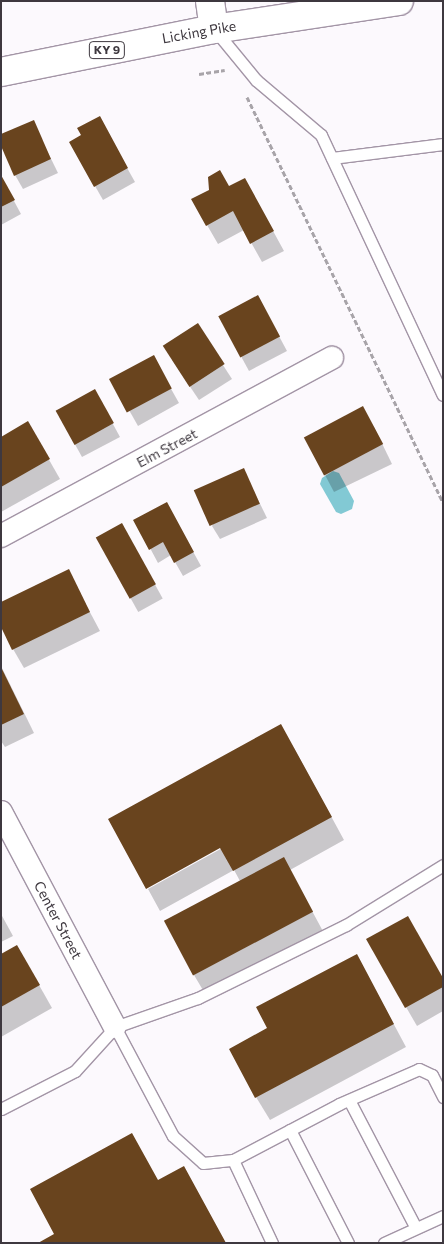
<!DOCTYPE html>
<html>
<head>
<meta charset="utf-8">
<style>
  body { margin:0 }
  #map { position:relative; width:444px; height:1244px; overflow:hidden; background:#fcf9fd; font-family:Commissioner,sans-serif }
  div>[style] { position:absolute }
  .water>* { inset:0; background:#82c9d4 }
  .shadow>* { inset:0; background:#0003; transform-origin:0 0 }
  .building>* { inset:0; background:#69441e; transform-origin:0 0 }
  .path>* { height:3px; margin-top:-1.5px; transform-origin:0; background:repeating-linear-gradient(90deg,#a8a4a9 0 5px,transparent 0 7.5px) }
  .roads { filter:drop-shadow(1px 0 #a395a6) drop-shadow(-1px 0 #a395a6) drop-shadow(0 1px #a395a6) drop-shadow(0 -1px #a395a6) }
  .service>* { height:11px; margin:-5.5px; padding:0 5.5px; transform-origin:5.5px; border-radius:5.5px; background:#fff }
  .minor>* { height:22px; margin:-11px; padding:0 11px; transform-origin:11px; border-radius:11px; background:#fff }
  .secondary>* { height:28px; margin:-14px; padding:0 14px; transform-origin:14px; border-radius:14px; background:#fff }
  .primary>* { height:28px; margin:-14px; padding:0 14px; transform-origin:14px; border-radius:14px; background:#fff }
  span { translate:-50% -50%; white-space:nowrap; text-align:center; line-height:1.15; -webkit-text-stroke:5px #fff; paint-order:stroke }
  .shield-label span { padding:1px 4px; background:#fff; border:1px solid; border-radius:4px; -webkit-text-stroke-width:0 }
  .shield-label { font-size:12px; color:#3e383f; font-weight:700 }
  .street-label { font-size:14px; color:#3e383f }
  .frame { position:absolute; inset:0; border:2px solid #3e383f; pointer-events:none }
</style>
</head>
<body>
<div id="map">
  <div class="water">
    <div style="clip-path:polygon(333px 471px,339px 473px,354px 501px,352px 509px,341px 514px,336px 512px,320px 484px,322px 478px)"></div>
  </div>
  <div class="shadow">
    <div style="clip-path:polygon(99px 118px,135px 182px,103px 200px,95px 186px,83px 135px)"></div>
    <div style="clip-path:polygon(33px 122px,58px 173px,23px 189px,15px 175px)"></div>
    <div style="clip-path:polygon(1px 177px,21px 214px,1px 225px)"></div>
    <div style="clip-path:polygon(229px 187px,255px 198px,284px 251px,262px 262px,244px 230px,218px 244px,207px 225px,211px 190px)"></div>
    <div style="clip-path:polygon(265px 310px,287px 351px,249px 371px,219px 316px)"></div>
    <div style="clip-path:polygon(197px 325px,232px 379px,199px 400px,172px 360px)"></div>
    <div style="clip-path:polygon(161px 371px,179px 403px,138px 426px,112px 380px)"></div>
    <div style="clip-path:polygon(102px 404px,120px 437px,82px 457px,56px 410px)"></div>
    <div style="clip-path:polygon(28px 423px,60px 479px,1px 512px,1px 438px)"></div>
    <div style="clip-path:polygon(374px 427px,392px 464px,334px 492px,305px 437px)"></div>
    <div style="clip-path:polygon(243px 469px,267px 518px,220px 539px,212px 526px)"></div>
    <div style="clip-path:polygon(174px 517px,201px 566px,183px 576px,171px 555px,158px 563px,135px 520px)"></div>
    <div style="left:122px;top:525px;width:84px;height:28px;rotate:61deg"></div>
    <div style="clip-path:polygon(68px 571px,100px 631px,24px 668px,13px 649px)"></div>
    <div style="clip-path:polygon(1px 666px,34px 733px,5px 747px,1px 741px)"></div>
    <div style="clip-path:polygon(294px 748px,344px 840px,290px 870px,325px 935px,207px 997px,194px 975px,240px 881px,234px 870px,160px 911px,148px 889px,226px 846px)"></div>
    <div style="clip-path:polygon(1px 914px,13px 936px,1px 942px)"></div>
    <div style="clip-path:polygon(17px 946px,52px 1008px,1px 1037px,1px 955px)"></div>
    <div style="clip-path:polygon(369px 978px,406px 1047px,270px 1120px,256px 1097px)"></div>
    <div style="clip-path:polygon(443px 980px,443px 1011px,417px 1026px,406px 1007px)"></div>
  </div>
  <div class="building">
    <div style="clip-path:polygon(100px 116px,128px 168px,94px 187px,69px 142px,81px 135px,77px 128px)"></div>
    <div style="clip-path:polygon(34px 120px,51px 159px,14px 176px,1px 146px,1px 134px)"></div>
    <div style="clip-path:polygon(220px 170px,229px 186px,245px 178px,274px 231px,250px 244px,233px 211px,206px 226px,191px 199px,209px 190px,208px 177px)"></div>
    <div style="clip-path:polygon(1px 175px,15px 200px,1px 207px)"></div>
    <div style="left:258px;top:295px;width:47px;height:45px;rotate:62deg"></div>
    <div style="left:198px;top:323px;width:49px;height:42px;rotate:57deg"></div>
    <div style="left:154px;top:355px;width:38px;height:51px;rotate:62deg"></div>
    <div style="left:95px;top:389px;width:39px;height:45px;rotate:61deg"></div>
    <div style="left:363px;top:406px;width:43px;height:67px;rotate:62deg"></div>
    <div style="clip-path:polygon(28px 421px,50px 459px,1px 487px,1px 437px)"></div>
    <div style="left:244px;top:468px;width:39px;height:55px;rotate:66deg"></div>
    <div style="clip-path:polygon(167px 502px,194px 552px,174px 563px,163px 542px,149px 550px,133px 520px)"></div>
    <div style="left:122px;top:523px;width:70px;height:30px;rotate:61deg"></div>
    <div style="clip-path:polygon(69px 569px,90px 612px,12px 650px,1px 627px,1px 602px)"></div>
    <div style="clip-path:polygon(1px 667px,24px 714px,1px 725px)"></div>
    <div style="clip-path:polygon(281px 724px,332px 817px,233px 871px,220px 848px,146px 889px,108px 819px)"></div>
    <div style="left:284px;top:857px;width:62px;height:136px;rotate:62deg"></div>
    <div style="clip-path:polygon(408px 916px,443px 978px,443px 987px,405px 1008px,366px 939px)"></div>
    <div style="clip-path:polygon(17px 945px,40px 985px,1px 1007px,1px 954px)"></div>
    <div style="clip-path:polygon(357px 954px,394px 1024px,255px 1098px,229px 1049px,267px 1028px,256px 1007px)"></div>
    <div style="clip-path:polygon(132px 1133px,158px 1180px,184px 1166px,226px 1243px,38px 1243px,54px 1234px,30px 1189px)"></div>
  </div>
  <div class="path">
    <div style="left:199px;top:74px;width:26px;rotate:-9deg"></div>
    <div style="left:247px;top:97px;width:450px;rotate:64.2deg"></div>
  </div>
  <div class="roads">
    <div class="service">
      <div style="left:215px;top:30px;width:65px;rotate:50.6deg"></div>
      <div style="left:256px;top:80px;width:85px;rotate:40.2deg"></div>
      <div style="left:321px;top:135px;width:287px;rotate:64.9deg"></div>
      <div style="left:332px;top:158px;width:112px;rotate:-7.2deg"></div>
      <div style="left:115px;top:1027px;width:123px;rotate:62deg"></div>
      <div style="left:173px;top:1136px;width:40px;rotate:42deg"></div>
      <div style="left:203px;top:1163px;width:30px;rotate:-6deg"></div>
      <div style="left:233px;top:1160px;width:120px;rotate:-27.8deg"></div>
      <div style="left:339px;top:1104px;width:87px;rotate:-23.6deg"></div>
      <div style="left:419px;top:1069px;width:14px;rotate:25deg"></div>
      <div style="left:432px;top:1075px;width:25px;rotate:63deg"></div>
      <div style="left:349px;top:1100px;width:144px;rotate:62.4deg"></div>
      <div style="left:1px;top:1109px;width:83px;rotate:-27.2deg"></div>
      <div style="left:75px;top:1071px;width:59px;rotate:-47.7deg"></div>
      <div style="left:115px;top:1027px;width:88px;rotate:-19.3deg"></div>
      <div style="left:198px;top:998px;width:165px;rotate:-26.3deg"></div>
      <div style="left:346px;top:925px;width:114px;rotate:-31.7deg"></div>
      <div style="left:290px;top:1130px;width:127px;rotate:62.8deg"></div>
      <div style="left:233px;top:1160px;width:92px;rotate:64.8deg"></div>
      <div style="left:384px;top:1243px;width:65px;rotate:-24.6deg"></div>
    </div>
    <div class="minor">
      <div style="left:1px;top:536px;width:376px;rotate:-28.3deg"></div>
      <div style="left:1px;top:812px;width:243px;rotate:62.1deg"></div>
    </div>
    <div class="secondary">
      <div style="left:210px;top:1px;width:28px;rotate:82deg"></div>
    </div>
    <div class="primary">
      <div style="left:1px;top:72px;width:217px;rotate:-11.4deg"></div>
      <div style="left:214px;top:29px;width:187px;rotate:-8.6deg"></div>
    </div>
  </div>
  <div class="shield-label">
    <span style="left:107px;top:50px">KY 9</span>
  </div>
  <div class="street-label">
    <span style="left:199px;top:32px;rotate:-10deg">Licking Pike</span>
    <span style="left:167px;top:448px;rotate:-28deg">Elm Street</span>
    <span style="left:58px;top:920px;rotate:62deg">Center Street</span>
  </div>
  <div class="frame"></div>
</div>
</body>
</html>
